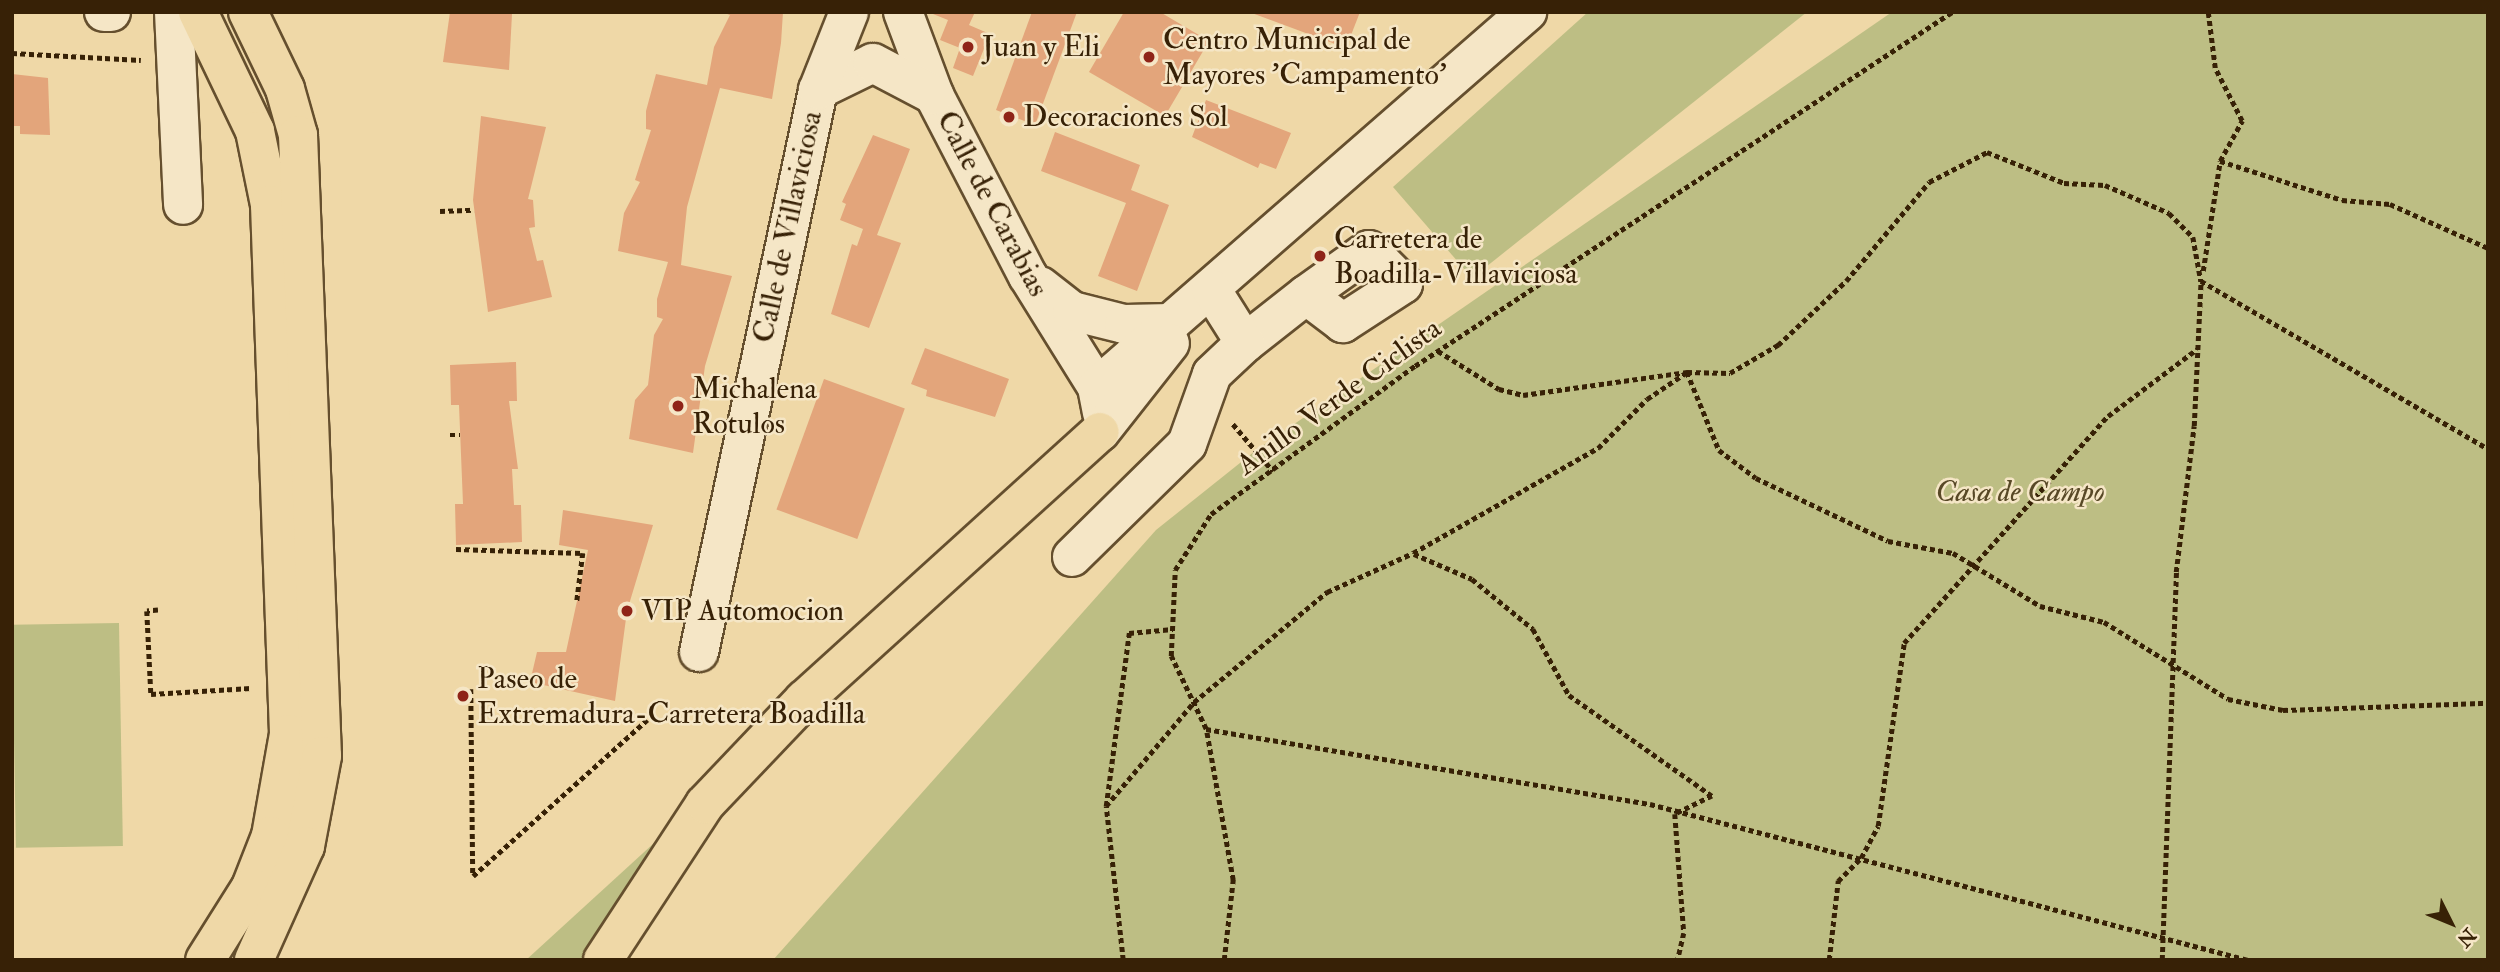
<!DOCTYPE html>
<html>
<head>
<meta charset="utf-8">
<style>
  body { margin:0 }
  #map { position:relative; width:2500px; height:972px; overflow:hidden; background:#efd8a7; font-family:"IM FELL Double Pica",serif }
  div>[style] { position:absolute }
  .green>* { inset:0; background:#bdbe84; transform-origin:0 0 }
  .building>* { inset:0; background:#e3a57b; transform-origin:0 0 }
  .path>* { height:4.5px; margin-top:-2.25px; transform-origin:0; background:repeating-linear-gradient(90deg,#372106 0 5px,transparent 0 8.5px) }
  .roads { filter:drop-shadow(2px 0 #654f2e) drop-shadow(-2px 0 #654f2e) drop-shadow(0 2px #654f2e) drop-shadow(0 -2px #654f2e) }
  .minor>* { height:38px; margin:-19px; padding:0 19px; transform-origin:19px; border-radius:19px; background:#f5e6c6 }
  .highway>* { height:38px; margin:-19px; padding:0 19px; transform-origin:19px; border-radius:19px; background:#efd8a7 }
  .dots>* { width:19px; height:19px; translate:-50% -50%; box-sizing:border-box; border:4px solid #f5e6c6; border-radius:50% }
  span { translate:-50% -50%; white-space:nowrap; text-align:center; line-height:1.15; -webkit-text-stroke:5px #f5e6c6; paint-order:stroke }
  .poi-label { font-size:30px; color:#372106 }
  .left { translate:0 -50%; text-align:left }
  .street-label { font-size:30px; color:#372106 }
  .park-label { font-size:30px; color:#584826; font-style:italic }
  .frame { position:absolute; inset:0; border:14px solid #372106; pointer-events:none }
  .north { position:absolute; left:2416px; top:888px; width:70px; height:70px; -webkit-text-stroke:5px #f5e6c6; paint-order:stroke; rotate:133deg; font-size:19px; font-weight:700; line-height:28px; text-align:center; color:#372106 }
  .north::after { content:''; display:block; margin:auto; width:24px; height:32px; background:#372106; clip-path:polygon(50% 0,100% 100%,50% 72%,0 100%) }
</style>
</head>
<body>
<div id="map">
  <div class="green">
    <div style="clip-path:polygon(1588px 12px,1807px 12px,1472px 278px,1393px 187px)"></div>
    <div style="clip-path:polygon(1892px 12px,2488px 12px,2488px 960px,773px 960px,1156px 530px,1255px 451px)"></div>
    <div style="left:119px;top:623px;width:223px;height:107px;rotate:89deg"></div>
    <div style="clip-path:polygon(677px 822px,581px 960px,526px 960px)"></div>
  </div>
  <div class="building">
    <div style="clip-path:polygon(450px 12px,512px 14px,509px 70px,443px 62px)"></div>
    <div style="clip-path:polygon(722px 12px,783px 12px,781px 43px,772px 99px,720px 88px,687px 207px,681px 265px,732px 276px,705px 366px,693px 453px,629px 439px,635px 400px,648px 385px,654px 335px,663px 319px,657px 317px,657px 299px,668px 262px,618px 251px,624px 213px,640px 182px,635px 180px,651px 130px,646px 129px,646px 111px,656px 74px,707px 85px,714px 47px,730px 15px)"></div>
    <div style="clip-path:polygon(928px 12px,975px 12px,969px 25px,990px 34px,973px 76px,953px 68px,960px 48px,940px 40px,948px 20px)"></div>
    <div style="clip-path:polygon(1032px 12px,1077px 12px,1035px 125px,996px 110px)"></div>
    <div style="clip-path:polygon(1124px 12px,1160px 12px,1209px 41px,1165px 116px,1089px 72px)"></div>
    <div style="clip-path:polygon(1249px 12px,1360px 12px,1346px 48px)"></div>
    <div style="clip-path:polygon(12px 74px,48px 78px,50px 135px,20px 134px,20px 126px,12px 126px)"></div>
    <div style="clip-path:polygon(1206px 100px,1291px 133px,1276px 169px,1260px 163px,1258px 168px,1192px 137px)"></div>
    <div style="clip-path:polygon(481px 116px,546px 127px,528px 199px,533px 200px,535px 227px,529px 228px,537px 261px,543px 260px,552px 297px,488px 312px,473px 200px)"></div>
    <div style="clip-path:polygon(1055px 132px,1140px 165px,1131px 190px,1169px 205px,1137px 291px,1098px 276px,1126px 203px,1041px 171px)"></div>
    <div style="clip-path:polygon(873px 135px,910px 149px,877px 235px,901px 243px,869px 328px,831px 314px,852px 244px,857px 246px,863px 229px,840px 220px,846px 204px,842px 202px)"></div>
    <div style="clip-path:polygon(925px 348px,1009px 379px,995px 417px,926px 396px,927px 390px,911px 384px)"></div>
    <div style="clip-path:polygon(516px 362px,517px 401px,509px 401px,518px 469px,512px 469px,514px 505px,521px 505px,522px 542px,456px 545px,455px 504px,463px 504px,459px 405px,451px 405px,450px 365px)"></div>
    <div style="left:824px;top:379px;width:86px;height:139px;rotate:20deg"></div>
    <div style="clip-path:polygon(563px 510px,653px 525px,627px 611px,615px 701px,530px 682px,537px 652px,566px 652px,588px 550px,559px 545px)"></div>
  </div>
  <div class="path">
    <div style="left:12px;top:53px;width:129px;rotate:3.1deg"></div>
    <div style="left:2220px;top:161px;width:128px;rotate:17.7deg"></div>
    <div style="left:2342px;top:200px;width:48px;rotate:4.8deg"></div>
    <div style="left:2390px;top:204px;width:107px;rotate:24.2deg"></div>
    <div style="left:440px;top:211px;width:34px;rotate:-2deg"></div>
    <div style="left:2203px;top:271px;width:111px;rotate:-81.2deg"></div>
    <div style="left:2220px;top:161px;width:46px;rotate:-61.2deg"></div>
    <div style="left:2242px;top:121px;width:59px;rotate:-117deg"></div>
    <div style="left:2215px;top:68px;width:56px;rotate:-97.1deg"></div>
    <div style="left:1438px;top:351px;width:72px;rotate:31.9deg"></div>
    <div style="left:1499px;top:389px;width:25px;rotate:14deg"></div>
    <div style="left:1523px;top:395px;width:166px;rotate:-8deg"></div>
    <div style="left:1687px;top:372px;width:84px;rotate:67.7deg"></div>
    <div style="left:1719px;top:450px;width:46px;rotate:37.1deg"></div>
    <div style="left:1756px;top:478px;width:146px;rotate:25.5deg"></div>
    <div style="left:1888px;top:541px;width:66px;rotate:10.5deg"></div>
    <div style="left:1953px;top:553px;width:102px;rotate:31.3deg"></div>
    <div style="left:2040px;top:606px;width:66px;rotate:14deg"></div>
    <div style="left:2104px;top:622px;width:146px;rotate:31.8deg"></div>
    <div style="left:2228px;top:699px;width:56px;rotate:11.3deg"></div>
    <div style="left:2283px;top:710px;width:205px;rotate:-2deg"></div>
    <div style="left:1233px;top:424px;width:62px;rotate:49.6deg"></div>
    <div style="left:450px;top:435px;width:10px"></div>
    <div style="left:456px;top:549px;width:127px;rotate:1.8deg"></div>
    <div style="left:583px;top:553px;width:48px;rotate:97.1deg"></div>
    <div style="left:1414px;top:554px;width:63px;rotate:23.3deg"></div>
    <div style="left:1472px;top:579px;width:79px;rotate:39.3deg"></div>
    <div style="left:1533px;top:629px;width:75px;rotate:61.4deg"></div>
    <div style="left:1569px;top:695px;width:175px;rotate:35.2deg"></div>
    <div style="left:1712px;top:796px;width:41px;rotate:154.1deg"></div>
    <div style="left:1675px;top:814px;width:119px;rotate:85.7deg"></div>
    <div style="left:1684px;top:933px;width:28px;rotate:103deg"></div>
    <div style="left:158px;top:610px;width:11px;rotate:175deg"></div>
    <div style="left:147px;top:611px;width:83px;rotate:87.2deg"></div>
    <div style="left:151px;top:694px;width:100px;rotate:-3.4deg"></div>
    <div style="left:471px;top:689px;width:186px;rotate:89.4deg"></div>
    <div style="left:1206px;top:729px;width:450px;rotate:9.6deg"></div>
    <div style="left:1650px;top:804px;width:618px;rotate:14.62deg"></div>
    <div style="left:1106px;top:806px;width:136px;rotate:-49.8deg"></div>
    <div style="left:1194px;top:702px;width:173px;rotate:-39.6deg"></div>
    <div style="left:1327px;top:592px;width:94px;rotate:-24.4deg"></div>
    <div style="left:1413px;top:553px;width:213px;rotate:-29.6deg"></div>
    <div style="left:1598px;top:448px;width:69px;rotate:-45deg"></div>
    <div style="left:1647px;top:399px;width:48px;rotate:-34deg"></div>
    <div style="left:1687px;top:372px;width:43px;rotate:1.3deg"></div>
    <div style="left:1730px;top:373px;width:56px;rotate:-30.3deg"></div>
    <div style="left:1778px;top:345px;width:93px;rotate:-43.3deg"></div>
    <div style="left:1846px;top:281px;width:129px;rotate:-50deg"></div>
    <div style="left:1929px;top:182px;width:65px;rotate:-27.3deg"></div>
    <div style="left:1987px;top:152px;width:83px;rotate:21.9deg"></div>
    <div style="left:2064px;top:183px;width:41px;rotate:2.8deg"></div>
    <div style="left:2105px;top:185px;width:70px;rotate:23.6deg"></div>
    <div style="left:2169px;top:213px;width:34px;rotate:45deg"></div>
    <div style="left:2193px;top:237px;width:45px;rotate:79.7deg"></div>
    <div style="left:2201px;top:281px;width:333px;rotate:30.3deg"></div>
    <div style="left:473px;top:876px;width:234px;rotate:-41.9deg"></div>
    <div style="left:1123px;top:960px;width:155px;rotate:-96.3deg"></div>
    <div style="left:1106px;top:806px;width:175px;rotate:-82.4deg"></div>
    <div style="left:1129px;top:633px;width:44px;rotate:-5.2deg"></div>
    <div style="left:1224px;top:960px;width:81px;rotate:-83.6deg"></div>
    <div style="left:1233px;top:880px;width:153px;rotate:-100.1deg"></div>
    <div style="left:1206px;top:729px;width:81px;rotate:-115.6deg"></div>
    <div style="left:1171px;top:656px;width:86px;rotate:-87.3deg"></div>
    <div style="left:1175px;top:570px;width:67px;rotate:-57.3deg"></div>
    <div style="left:1211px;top:514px;width:252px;rotate:-36deg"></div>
    <div style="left:1415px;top:366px;width:643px;rotate:-33.39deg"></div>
    <div style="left:1829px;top:960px;width:80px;rotate:-83.5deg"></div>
    <div style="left:1838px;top:881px;width:33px;rotate:-45deg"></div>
    <div style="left:1861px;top:858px;width:36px;rotate:-62deg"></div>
    <div style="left:1878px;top:826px;width:185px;rotate:-81.9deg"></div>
    <div style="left:1904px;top:643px;width:305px;rotate:-48.1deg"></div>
    <div style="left:2108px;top:416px;width:111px;rotate:-37deg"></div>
    <div style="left:2162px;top:960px;width:388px;rotate:-87.9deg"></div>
    <div style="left:2176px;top:572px;width:147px;rotate:-83deg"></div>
    <div style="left:2194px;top:426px;width:146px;rotate:-87.3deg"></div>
  </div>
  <div class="roads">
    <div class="minor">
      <div style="left:104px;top:12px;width:7px"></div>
      <div style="left:174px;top:12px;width:193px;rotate:87.3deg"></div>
      <div style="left:903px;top:12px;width:89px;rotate:69.5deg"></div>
      <div style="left:934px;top:95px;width:204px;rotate:62.6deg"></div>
      <div style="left:1028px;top:276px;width:131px;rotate:58.1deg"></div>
      <div style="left:1097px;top:387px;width:26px;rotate:79deg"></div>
      <div style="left:818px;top:90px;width:61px;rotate:-26.1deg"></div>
      <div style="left:873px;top:63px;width:69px;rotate:27.7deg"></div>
      <div style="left:1040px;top:286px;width:41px;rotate:38deg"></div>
      <div style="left:1072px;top:311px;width:54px;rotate:14deg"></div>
      <div style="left:1124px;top:324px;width:47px;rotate:-1.2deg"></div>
      <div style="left:1245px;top:343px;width:78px;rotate:-38.2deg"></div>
      <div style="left:1306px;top:295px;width:77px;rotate:-35.5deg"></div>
      <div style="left:1369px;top:250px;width:48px;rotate:45deg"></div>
      <div style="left:1403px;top:284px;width:72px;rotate:147deg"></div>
      <div style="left:1343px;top:323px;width:46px;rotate:-142.9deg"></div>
      <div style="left:1097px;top:387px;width:571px;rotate:-41.09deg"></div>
      <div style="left:1100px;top:432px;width:113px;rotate:-51.8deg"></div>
      <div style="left:1072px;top:557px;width:161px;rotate:-44.5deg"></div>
      <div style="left:1187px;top:444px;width:74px;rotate:-70.3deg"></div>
      <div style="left:1212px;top:374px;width:45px;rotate:-43.2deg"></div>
      <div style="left:1245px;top:343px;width:64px;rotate:-122.2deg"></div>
      <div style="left:699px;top:652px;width:574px;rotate:-78.04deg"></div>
      <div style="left:818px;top:90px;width:84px;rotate:-68.3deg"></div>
    </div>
    <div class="highway">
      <div style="left:198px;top:12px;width:132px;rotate:64.4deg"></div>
      <div style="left:255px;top:131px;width:76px;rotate:78.5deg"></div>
      <div style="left:270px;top:205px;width:529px;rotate:87.94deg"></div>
      <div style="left:289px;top:734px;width:104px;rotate:100deg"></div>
      <div style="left:271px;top:836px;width:55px;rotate:111.4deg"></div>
      <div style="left:251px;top:887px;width:86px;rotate:122.2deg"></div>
      <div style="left:248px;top:12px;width:85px;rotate:64.3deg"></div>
      <div style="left:285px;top:89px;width:48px;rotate:74.2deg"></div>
      <div style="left:298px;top:135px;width:621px;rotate:87.79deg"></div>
      <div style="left:322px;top:756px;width:92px;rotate:100.7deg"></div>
      <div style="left:305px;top:846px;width:125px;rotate:114.1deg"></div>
      <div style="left:603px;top:960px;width:186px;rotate:-56.8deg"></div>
      <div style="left:705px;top:804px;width:144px;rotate:-46.4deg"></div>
      <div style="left:804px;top:700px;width:399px;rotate:-42.2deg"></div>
    </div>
  </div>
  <div class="dots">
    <div style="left:968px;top:47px;background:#8f2418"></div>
    <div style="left:1149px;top:57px;background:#8f2418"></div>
    <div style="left:1009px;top:117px;background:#8f2418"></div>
    <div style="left:1320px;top:256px;background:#8f2418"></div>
    <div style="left:678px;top:406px;background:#8f2418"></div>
    <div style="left:627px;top:611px;background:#8f2418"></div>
    <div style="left:463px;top:696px;background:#8f2418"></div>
  </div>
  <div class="poi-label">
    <span class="left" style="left:1163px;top:57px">Centro Municipal de<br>Mayores 'Campamento'</span>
    <span class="left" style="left:982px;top:47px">Juan y Eli</span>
    <span class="left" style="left:1023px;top:117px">Decoraciones Sol</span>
    <span class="left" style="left:1334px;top:256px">Carretera de<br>Boadilla-Villaviciosa</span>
    <span class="left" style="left:692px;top:406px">Michalena<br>Rotulos</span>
    <span class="left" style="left:641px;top:611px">VIP Automocion</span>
    <span class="left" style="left:477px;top:696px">Paseo de<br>Extremadura-Carretera Boadilla</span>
  </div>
  <div class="street-label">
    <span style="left:992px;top:204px;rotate:62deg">Calle de Carabias</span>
    <span style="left:788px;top:227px;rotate:-78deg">Calle de Villaviciosa</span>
    <span style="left:1339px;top:397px;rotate:-36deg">Anillo Verde Ciclista</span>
  </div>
  <div class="park-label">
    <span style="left:2020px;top:492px">Casa de Campo</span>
  </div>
  <div class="frame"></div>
  <div class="north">N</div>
</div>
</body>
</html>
